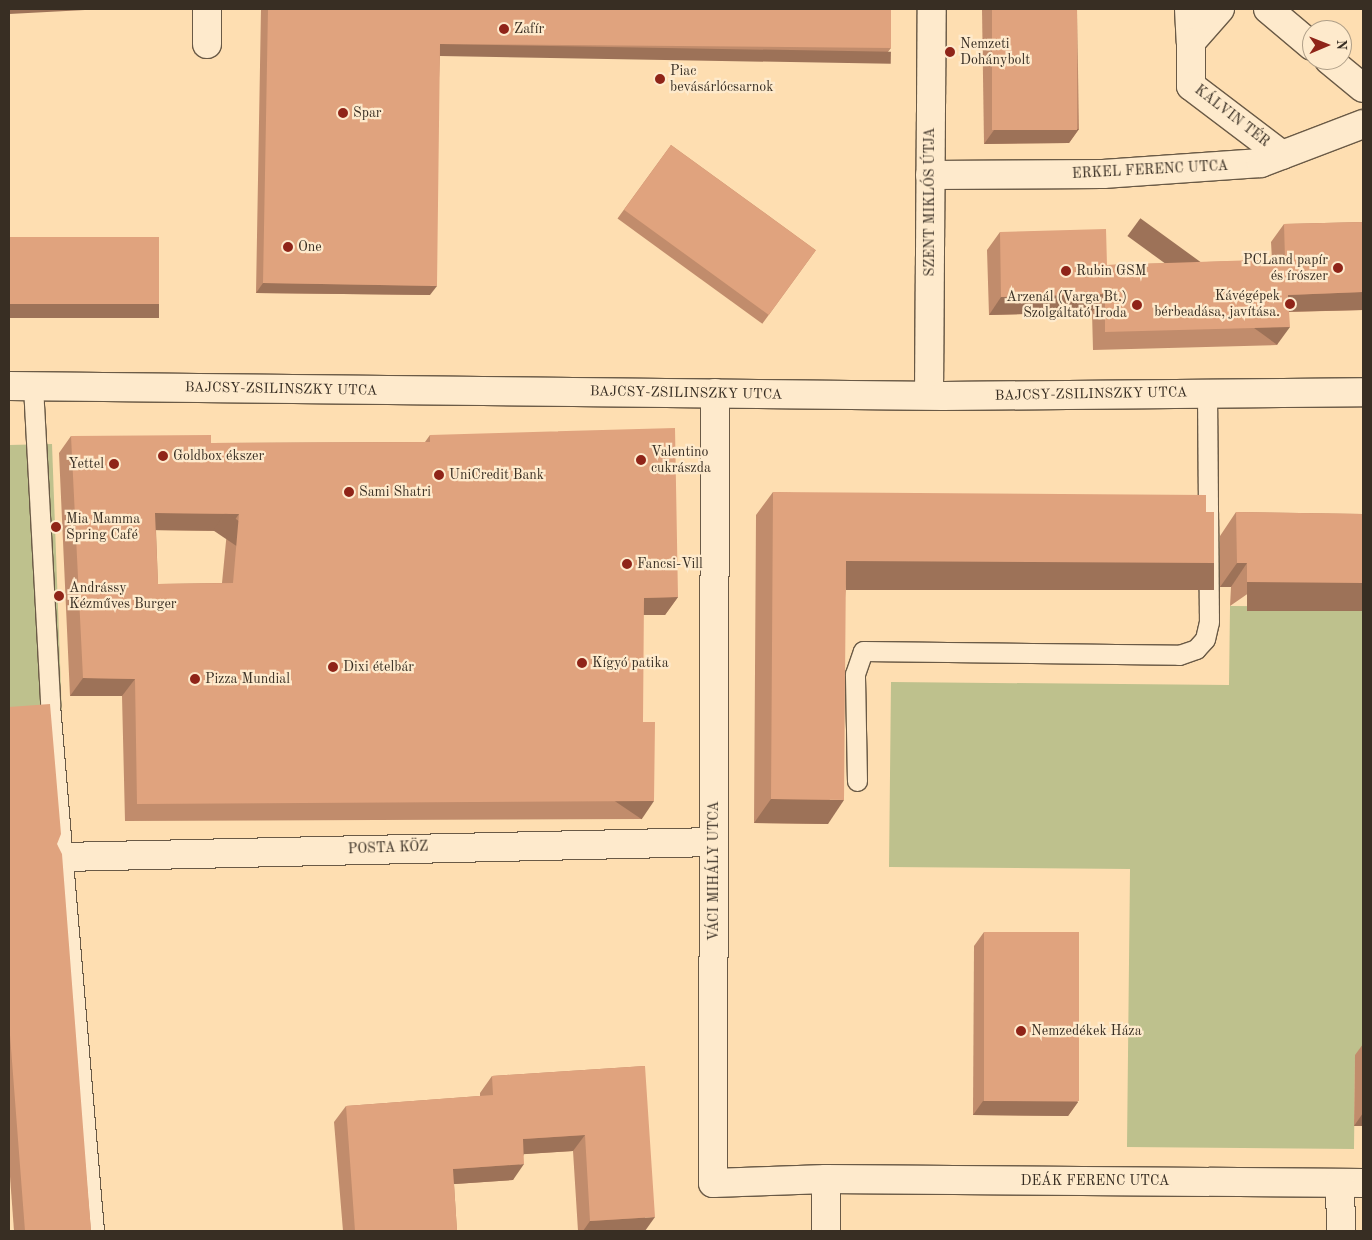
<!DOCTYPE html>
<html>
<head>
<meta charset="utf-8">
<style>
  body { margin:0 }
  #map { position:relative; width:1372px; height:1240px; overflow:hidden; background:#fedeb1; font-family:"Old Standard TT",serif }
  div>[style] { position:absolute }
  .green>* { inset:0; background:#bec18d }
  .roads { filter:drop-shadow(1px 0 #6a5a46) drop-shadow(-1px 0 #6a5a46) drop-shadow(0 1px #6a5a46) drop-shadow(0 -1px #6a5a46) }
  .lane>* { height:19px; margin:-9.5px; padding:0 9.5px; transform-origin:9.5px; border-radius:9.5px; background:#feeacc }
  .street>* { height:28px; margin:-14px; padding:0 14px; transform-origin:14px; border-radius:14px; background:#feeacc }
  .secondary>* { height:28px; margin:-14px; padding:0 14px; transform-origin:14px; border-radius:14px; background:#feeacc }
  .wall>* { inset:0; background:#c18c6c; transform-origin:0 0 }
  .shaded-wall>* { inset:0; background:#9d7258; transform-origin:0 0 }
  .building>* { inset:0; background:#e0a37e; transform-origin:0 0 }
  .dots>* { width:14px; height:14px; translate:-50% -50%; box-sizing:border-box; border:2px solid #feeacc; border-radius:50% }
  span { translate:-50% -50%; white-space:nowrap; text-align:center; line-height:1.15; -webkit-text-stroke:4.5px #feeacc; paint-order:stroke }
  .poi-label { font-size:14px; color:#382e23 }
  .left { translate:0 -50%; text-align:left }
  .right { translate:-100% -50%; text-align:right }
  .street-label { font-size:14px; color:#382e23 }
  .frame { position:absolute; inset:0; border:10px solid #382e23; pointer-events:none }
  .north { position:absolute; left:1302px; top:20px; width:50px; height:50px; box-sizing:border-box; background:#feeacc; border:1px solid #af9f88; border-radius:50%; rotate:89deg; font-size:14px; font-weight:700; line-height:20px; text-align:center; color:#382e23 }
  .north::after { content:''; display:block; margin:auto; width:18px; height:22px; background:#8f2418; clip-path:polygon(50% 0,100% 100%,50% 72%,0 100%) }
</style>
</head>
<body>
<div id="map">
  <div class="green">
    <div style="clip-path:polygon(52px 444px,62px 717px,9px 720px,9px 445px)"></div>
    <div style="clip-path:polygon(1230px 606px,1363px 607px,1363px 1055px,1355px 1056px,1354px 1149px,1127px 1147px,1130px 869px,889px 867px,891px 682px,1229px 685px)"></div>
  </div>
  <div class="roads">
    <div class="lane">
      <div style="left:33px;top:386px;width:319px;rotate:86.9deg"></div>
      <div style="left:50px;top:705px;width:528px;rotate:85.22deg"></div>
      <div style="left:857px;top:781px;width:107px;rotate:-91.1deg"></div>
      <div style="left:855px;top:674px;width:24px;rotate:-71deg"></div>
      <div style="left:863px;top:651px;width:316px;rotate:0.7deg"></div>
      <div style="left:1179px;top:655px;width:18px;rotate:-19deg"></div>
      <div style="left:1196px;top:649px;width:13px;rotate:-48deg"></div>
      <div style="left:1205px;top:639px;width:17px;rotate:-77deg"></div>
      <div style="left:1209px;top:622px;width:229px;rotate:-90.5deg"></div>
    </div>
    <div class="street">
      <div style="left:1189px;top:9px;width:33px;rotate:87deg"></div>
      <div style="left:1220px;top:9px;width:44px;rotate:131.3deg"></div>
      <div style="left:1191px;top:42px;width:44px;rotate:90deg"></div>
      <div style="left:1191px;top:86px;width:114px;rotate:37.2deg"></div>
      <div style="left:1268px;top:9px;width:57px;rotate:40.1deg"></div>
      <div style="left:207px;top:44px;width:35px;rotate:-90deg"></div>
      <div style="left:1329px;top:60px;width:44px;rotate:39.5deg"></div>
      <div style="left:930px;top:175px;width:173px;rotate:-0.3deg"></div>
      <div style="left:1103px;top:174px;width:158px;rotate:-4deg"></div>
      <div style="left:1261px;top:163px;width:109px;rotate:-20.9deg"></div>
      <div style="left:715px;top:393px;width:790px;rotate:90.15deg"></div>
      <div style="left:713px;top:1183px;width:113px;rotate:-2deg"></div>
      <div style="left:826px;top:1179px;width:537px;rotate:0.43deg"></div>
      <div style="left:929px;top:395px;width:386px;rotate:-89.6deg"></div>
      <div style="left:63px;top:857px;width:651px;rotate:-1.32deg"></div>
      <div style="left:826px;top:1179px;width:52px;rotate:90deg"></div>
      <div style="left:1340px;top:1183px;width:48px;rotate:88.8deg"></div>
    </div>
    <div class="secondary">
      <div style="left:9px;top:386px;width:934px;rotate:0.61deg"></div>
      <div style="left:943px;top:396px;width:420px;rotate:-0.5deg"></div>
    </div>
  </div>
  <div class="wall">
    <div style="clip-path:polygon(261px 9px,891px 9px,891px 48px,884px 57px,440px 54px,430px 295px,256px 293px)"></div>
    <div style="clip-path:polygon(982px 9px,1077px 9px,1079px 129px,1069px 143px,984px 144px)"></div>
    <div style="left:671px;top:145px;width:179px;height:91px;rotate:36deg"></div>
    <div style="clip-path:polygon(1363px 222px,1363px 310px,1289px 312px,1277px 345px,1093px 350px,1092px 312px,989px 315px,987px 250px,1000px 232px,1107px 265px,1272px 260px,1271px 242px,1284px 224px)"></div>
    <div style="clip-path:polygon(evenodd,430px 435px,678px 597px,665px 615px,643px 615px,643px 722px,642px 819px,125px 821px,122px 696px,70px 696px,59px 453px,71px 436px,211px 443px,425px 442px,430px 435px,156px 530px,227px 531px,222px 583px,158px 584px,156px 530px)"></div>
    <div style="clip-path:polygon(773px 492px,1206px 512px,1214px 563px,1197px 587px,846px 584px,828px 824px,754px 823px,756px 515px)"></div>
    <div style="clip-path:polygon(1236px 512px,1363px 514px,1230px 606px,1231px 587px,1220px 587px,1220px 536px)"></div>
    <div style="clip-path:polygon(9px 707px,57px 844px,91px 1231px,14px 1231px,9px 1163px)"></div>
    <div style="clip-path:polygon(984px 932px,1078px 1102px,1068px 1116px,973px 1115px,974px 946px)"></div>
    <div style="clip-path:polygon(1363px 1044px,1363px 1126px,1354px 1126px,1355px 1055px)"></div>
    <div style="clip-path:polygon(645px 1066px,645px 1231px,578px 1231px,573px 1151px,524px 1154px,513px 1180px,454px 1184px,457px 1231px,343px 1231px,334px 1122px,346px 1106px,480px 1096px,480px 1093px,492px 1076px)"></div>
  </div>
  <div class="shaded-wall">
    <div style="clip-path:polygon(9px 9px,104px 9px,9px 14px)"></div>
    <div style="left:440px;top:44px;width:451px;height:12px;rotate:1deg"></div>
    <div style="clip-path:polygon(1079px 129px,1069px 143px,984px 144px,994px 130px)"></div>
    <div style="clip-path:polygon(263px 283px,437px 286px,430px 295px,256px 293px)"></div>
    <div style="clip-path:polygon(1363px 292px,1363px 310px,1276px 312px,1288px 295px)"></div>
    <div style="clip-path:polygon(1105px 294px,1092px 312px,989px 315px,1001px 297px)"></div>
    <div style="left:9px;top:304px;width:150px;height:14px"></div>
    <div style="left:1290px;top:327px;width:22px;height:185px;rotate:126deg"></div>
    <div style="clip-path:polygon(155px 513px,239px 514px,227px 531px,143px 530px)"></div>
    <div style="left:846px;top:561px;width:368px;height:29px"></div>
    <div style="clip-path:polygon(1237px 563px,1247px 563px,1231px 587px,1220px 587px)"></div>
    <div style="left:1247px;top:582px;width:116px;height:29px"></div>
    <div style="clip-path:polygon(678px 597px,665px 615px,631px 615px,644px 598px)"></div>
    <div style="clip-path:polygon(83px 678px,135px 679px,122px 696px,70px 696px)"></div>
    <div style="clip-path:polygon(771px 799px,844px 800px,828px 824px,754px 823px)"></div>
    <div style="left:654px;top:801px;width:22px;height:517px;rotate:124deg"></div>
    <div style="clip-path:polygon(983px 1101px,1078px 1102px,1068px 1116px,973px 1115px)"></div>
    <div style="clip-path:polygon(1363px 1113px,1363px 1126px,1354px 1126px)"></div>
    <div style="clip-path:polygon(585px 1135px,573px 1151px,511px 1155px,523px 1139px)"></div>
    <div style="clip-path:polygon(524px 1164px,513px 1180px,441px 1185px,453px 1169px)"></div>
    <div style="clip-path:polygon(655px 1217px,645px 1231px,583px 1231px,590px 1221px)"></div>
  </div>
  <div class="building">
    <div style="clip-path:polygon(268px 9px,891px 9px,891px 48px,440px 44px,437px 286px,263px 283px)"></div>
    <div style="left:992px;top:9px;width:85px;height:121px"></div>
    <div style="left:671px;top:145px;width:179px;height:80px;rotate:36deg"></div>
    <div style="clip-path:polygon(1363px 222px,1363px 292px,1288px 295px,1290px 327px,1105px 332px,1105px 294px,1001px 297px,1000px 232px,1106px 229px,1107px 265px,1285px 259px,1284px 224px)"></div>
    <div style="left:9px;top:237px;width:150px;height:67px"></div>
    <div style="clip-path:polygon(evenodd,675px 428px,678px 597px,644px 598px,643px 722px,655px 722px,654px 801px,137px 804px,135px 679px,83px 678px,71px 436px,211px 435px,211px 443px,430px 442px,430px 435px,675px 428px,155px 513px,239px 514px,233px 583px,158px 584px,155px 513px)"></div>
    <div style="clip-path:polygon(773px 492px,1206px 495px,1206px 512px,1214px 512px,1214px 563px,846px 561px,844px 800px,771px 799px)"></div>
    <div style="clip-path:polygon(1236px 512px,1363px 514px,1363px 583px,1247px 582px,1247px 563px,1237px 563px)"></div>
    <div style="clip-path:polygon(50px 704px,61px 834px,57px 844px,62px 854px,91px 1231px,25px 1231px,9px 1022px,9px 707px)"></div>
    <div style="left:984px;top:932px;width:95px;height:169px"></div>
    <div style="clip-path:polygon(645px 1066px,655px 1217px,590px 1221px,585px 1135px,523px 1139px,524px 1164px,453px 1169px,457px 1231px,355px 1231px,346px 1106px,493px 1095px,492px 1076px)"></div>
  </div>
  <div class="dots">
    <div style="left:504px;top:29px;background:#8f2418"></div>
    <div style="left:950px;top:52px;background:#8f2418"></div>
    <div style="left:660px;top:79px;background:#8f2418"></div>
    <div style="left:343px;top:113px;background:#8f2418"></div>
    <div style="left:288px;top:247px;background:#8f2418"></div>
    <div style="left:1338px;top:268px;background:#8f2418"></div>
    <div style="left:1066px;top:271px;background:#8f2418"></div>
    <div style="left:1290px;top:304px;background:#8f2418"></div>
    <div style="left:1137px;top:305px;background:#8f2418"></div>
    <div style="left:163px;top:456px;background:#8f2418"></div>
    <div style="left:641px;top:460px;background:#8f2418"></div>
    <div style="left:114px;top:464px;background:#8f2418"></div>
    <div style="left:439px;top:475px;background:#8f2418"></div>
    <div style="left:349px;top:492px;background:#8f2418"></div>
    <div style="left:56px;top:527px;background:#8f2418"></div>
    <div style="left:627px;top:564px;background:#8f2418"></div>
    <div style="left:59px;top:596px;background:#8f2418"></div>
    <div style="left:582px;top:663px;background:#8f2418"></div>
    <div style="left:333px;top:667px;background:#8f2418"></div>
    <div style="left:195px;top:679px;background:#8f2418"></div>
    <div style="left:1021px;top:1031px;background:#8f2418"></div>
  </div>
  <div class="poi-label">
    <span class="left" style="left:514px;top:29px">Zafír</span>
    <span class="left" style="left:960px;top:52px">Nemzeti<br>Dohánybolt</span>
    <span class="left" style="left:670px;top:79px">Piac<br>bevásárlócsarnok</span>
    <span class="left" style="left:353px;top:113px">Spar</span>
    <span class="left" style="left:298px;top:247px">One</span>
    <span class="right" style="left:1328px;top:268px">PCLand papír<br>és írószer</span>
    <span class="left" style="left:1076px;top:271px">Rubin GSM</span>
    <span class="right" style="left:1280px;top:304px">Kávégépek<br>bérbeadása, javítása.</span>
    <span class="right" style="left:1127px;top:305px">Arzenál (Varga Bt.)<br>Szolgáltató Iroda</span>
    <span class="left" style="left:651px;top:460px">Valentino<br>cukrászda</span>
    <span class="left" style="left:173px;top:456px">Goldbox ékszer</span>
    <span class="right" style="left:104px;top:464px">Yettel</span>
    <span class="left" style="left:449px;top:475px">UniCredit Bank</span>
    <span class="left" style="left:359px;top:492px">Sami Shatri</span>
    <span class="left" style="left:66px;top:527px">Mia Mamma<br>Spring Café</span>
    <span class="left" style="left:637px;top:564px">Fancsi-Vill</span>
    <span class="left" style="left:69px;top:596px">Andrássy<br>Kézműves Burger</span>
    <span class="left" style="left:592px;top:663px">Kígyó patika</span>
    <span class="left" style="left:343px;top:667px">Dixi ételbár</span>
    <span class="left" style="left:205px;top:679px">Pizza Mundial</span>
    <span class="left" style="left:1031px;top:1031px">Nemzedékek Háza</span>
  </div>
  <div class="street-label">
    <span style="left:1232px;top:116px;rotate:38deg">KÁLVIN TÉR</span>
    <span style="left:1150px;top:170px;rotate:-3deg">ERKEL FERENC UTCA</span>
    <span style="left:930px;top:202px;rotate:-90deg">SZENT MIKLÓS ÚTJA</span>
    <span style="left:281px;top:389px;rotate:1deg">BAJCSY-ZSILINSZKY UTCA</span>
    <span style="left:686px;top:393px;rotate:1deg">BAJCSY-ZSILINSZKY UTCA</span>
    <span style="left:1091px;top:394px;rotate:-1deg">BAJCSY-ZSILINSZKY UTCA</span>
    <span style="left:388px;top:848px;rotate:-2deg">POSTA KÖZ</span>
    <span style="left:714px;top:871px;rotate:-90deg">VÁCI MIHÁLY UTCA</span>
    <span style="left:1095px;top:1181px">DEÁK FERENC UTCA</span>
  </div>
  <div class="frame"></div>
  <div class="north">N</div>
</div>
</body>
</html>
